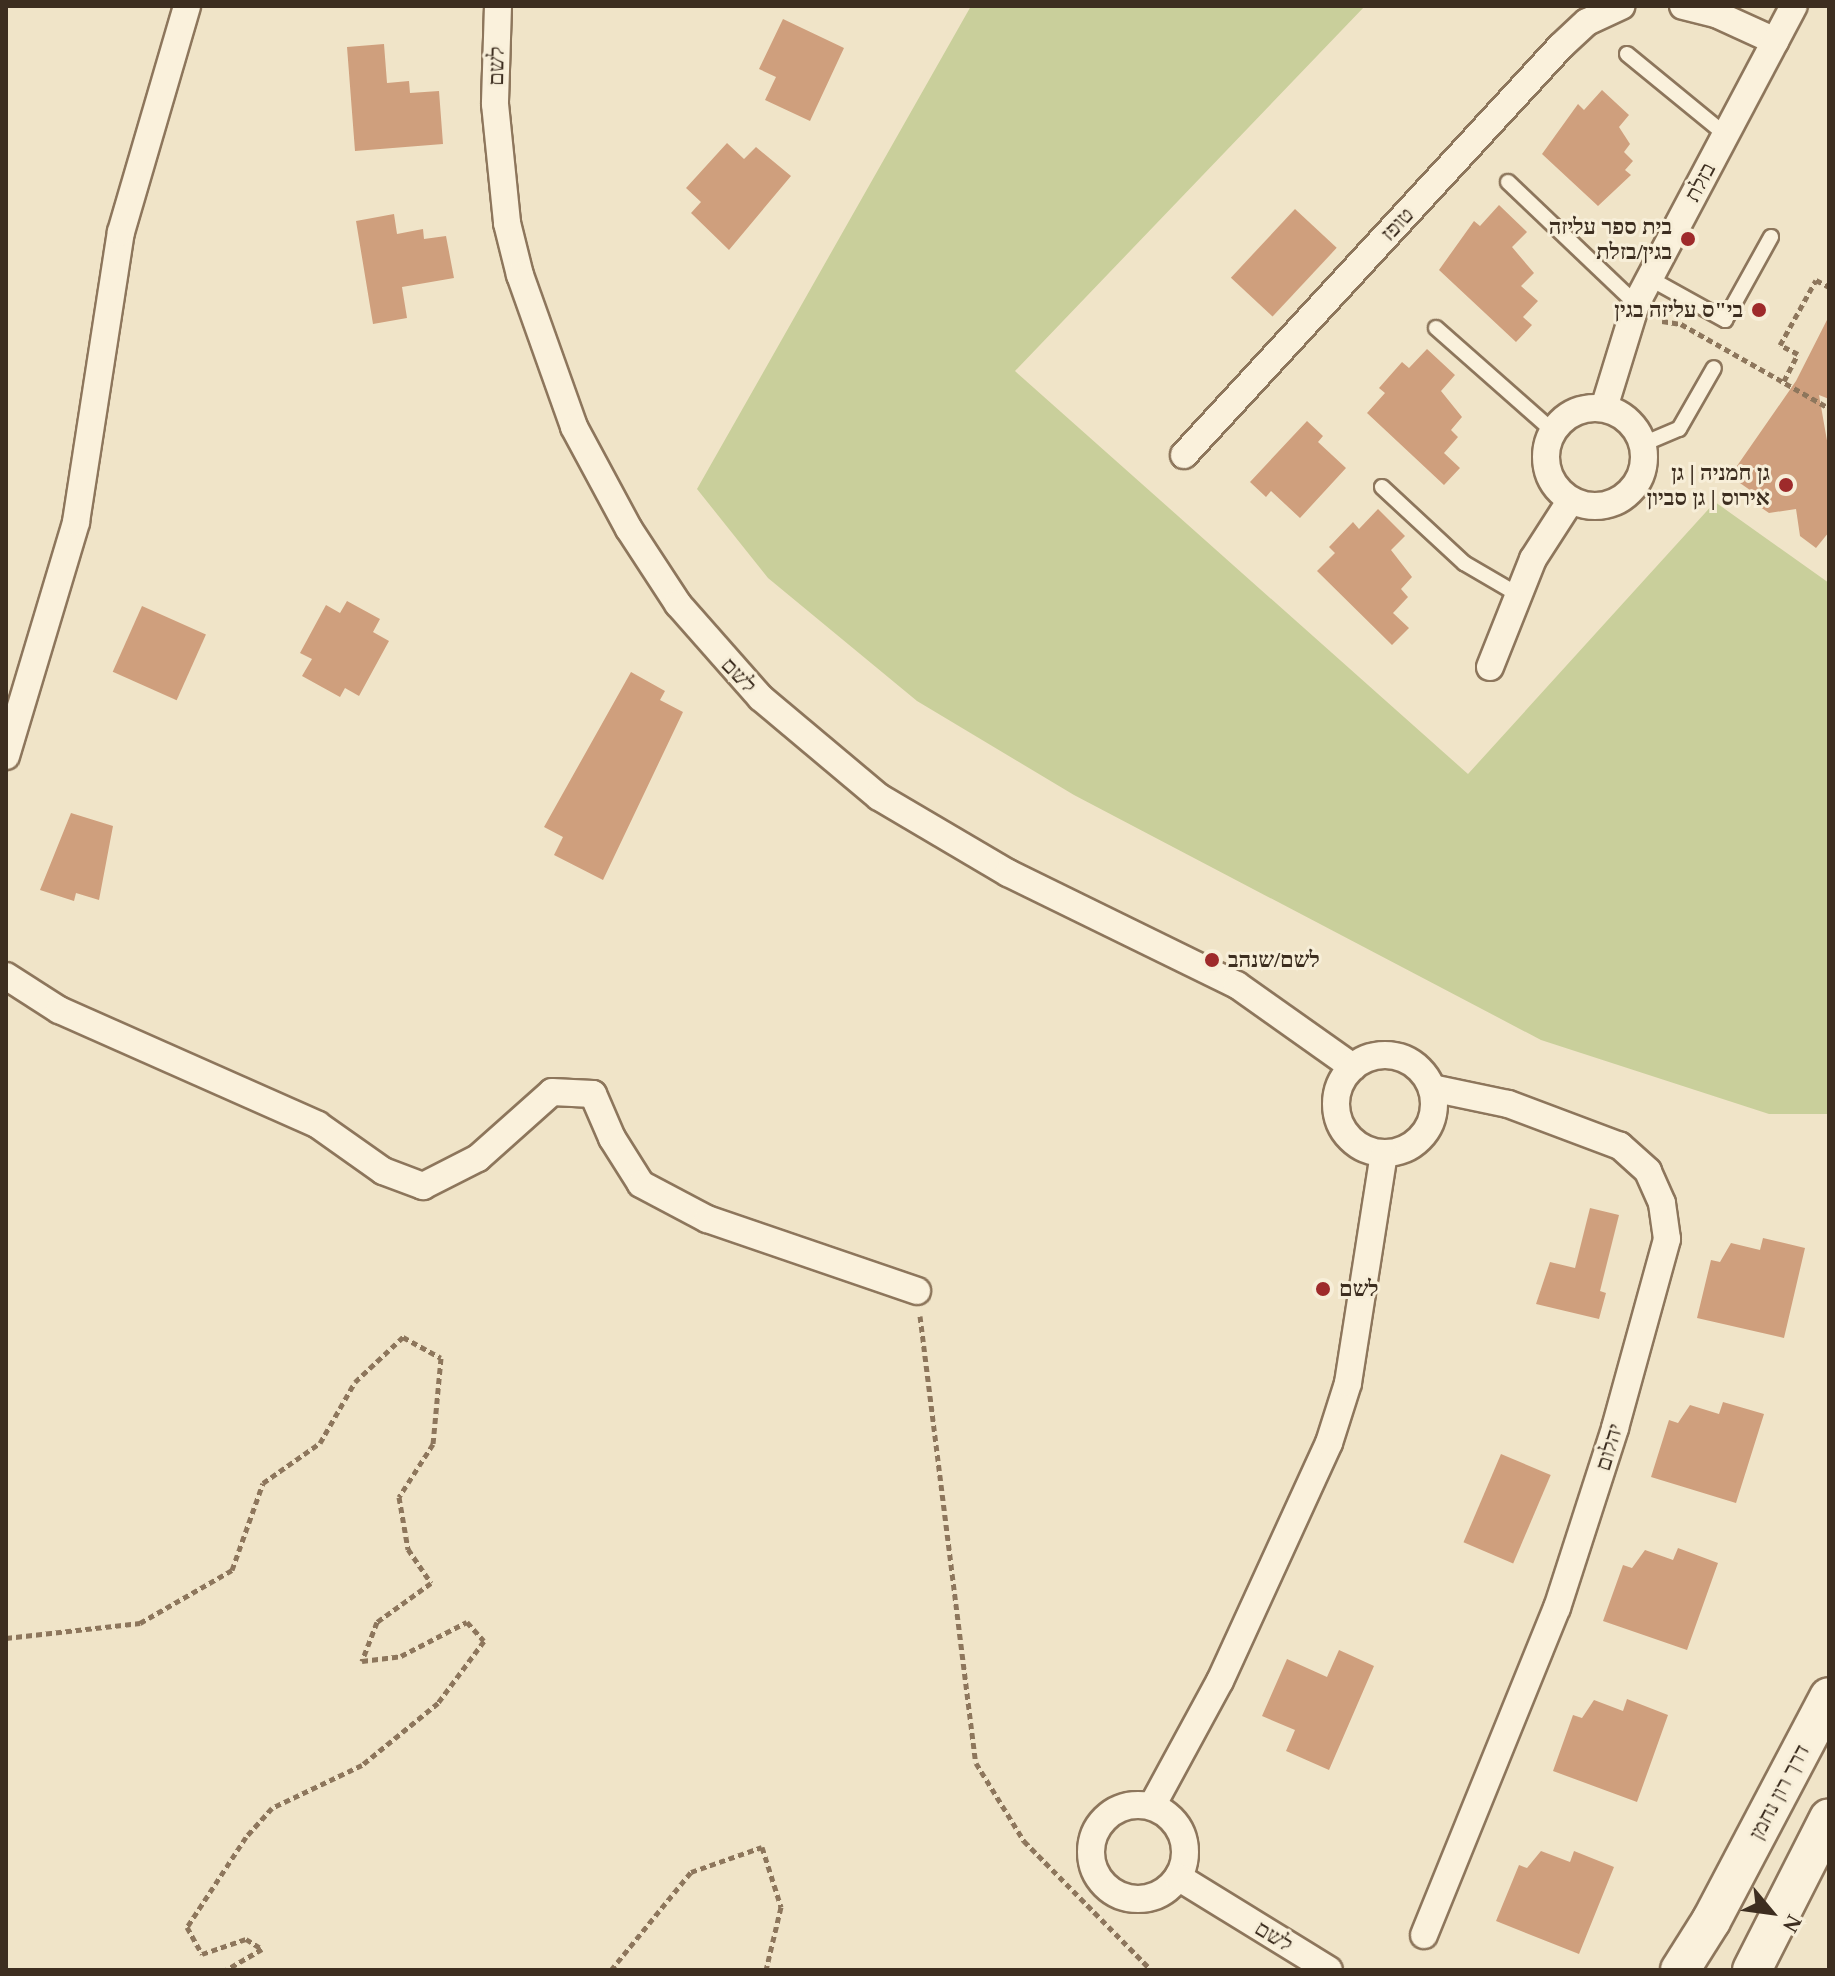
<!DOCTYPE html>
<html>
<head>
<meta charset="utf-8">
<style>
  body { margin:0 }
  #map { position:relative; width:1835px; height:1976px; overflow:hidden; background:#f0e4c8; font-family:"Times New Roman","Noto Sans Hebrew",serif }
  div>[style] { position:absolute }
  .green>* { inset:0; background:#c9cf9b }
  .building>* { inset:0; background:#cf9f7d; transform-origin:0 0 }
  .path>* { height:5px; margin-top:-2.5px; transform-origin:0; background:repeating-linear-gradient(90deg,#8d765c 0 6px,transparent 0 10px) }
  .roads { filter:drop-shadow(2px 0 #8d765c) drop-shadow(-2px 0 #8d765c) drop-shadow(0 2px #8d765c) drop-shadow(0 -2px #8d765c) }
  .lane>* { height:14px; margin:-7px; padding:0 7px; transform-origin:7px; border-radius:7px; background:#faf1dc }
  .street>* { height:26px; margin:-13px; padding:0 13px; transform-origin:13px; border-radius:13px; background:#faf1dc }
  .street>.ring { margin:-13px; padding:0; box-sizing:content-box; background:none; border:26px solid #faf1dc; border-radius:50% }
  .secondary>* { height:38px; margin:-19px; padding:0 19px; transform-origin:19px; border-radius:19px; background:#faf1dc }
  .dots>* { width:22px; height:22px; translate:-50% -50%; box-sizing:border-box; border:4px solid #f7eed8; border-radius:50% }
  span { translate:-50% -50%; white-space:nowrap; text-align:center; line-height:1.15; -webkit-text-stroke:6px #f7eed8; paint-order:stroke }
  .street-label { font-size:22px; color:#3d2e20 }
  .poi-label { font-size:22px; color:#3d2e20; font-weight:700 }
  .right { translate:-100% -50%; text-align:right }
  .left { translate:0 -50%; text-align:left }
  .frame { position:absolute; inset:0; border:8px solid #3d2e20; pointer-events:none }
  .north { position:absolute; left:1731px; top:1872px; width:80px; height:80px; -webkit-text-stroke:6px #f7eed8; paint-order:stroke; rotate:119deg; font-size:22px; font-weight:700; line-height:32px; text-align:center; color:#3d2e20 }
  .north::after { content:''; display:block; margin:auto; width:28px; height:36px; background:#3d2e20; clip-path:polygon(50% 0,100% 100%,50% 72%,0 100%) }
</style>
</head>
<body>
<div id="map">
  <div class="green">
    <div style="clip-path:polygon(971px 6px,1365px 6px,1015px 371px,1468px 774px,1715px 502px,1829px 583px,1829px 1114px,1769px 1114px,1541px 1040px,1074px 795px,917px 701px,768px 578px,697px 489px)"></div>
  </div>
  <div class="building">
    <div style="clip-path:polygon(783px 19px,844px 48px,810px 121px,765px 100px,776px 77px,759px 69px)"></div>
    <div style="clip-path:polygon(384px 44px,387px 83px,409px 81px,410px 93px,439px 91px,443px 144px,355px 151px,347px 47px)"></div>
    <div style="clip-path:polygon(1602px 90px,1629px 115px,1619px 127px,1630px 144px,1624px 152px,1633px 161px,1625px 170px,1631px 175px,1598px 206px,1542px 154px,1578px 104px,1584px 110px)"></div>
    <div style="clip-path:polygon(727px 143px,744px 159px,756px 147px,791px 176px,729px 250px,691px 213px,701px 202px,686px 188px)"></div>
    <div style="clip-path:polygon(1499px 205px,1527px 232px,1512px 247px,1534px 273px,1521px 286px,1538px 301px,1523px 317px,1532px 325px,1516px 342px,1439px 270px,1474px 221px,1480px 226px)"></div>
    <div style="left:1295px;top:209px;width:57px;height:94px;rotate:43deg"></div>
    <div style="clip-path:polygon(394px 214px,397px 234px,423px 229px,424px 239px,446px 236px,454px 278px,402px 287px,407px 318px,373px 324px,356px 221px)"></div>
    <div style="clip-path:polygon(1829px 316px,1829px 399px,1819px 395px,1829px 452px,1829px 532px,1816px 548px,1800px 536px,1796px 509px,1769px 513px,1753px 502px,1757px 495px,1730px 476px,1796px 381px)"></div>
    <div style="clip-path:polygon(1427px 349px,1455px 375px,1441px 391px,1462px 417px,1451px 430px,1458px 437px,1444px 453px,1460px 468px,1444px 485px,1367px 413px,1385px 393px,1379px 388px,1402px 362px,1409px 368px)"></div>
    <div style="clip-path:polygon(1307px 421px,1323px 436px,1318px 442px,1346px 468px,1300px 518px,1271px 491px,1266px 497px,1250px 482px)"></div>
    <div style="clip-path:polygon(1378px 509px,1405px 536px,1391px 550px,1412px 577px,1401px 589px,1408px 597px,1393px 613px,1409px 628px,1392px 645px,1317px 571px,1335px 553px,1329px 547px,1353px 522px,1359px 529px)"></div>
    <div style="clip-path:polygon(347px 601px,380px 619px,373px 632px,389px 641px,359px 696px,345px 688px,340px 697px,302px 676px,312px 659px,300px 653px,326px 605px,340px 613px)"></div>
    <div style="left:142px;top:606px;width:70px;height:72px;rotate:24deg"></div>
    <div style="clip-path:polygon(631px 672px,665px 691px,660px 700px,683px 712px,603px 880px,554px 855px,563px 837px,544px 827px)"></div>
    <div style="clip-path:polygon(71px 813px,113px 826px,99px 900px,76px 893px,74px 901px,40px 890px)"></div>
    <div style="clip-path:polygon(1590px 1208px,1619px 1215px,1600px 1291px,1606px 1293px,1599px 1319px,1536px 1304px,1550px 1262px,1575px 1268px)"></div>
    <div style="clip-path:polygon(1763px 1238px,1805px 1248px,1784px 1338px,1697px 1318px,1711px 1260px,1720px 1262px,1731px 1243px,1760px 1250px)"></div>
    <div style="clip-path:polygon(1723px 1402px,1764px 1414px,1736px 1503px,1651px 1477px,1669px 1420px,1678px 1423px,1690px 1405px,1719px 1414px)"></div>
    <div style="left:1501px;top:1454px;width:54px;height:96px;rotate:23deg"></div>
    <div style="clip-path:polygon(1678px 1548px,1718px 1563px,1687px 1650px,1603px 1621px,1623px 1565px,1632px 1568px,1645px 1550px,1673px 1560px)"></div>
    <div style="clip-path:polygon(1339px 1650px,1374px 1666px,1329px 1770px,1286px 1751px,1295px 1730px,1262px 1716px,1287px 1659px,1327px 1677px)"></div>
    <div style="clip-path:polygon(1627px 1699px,1668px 1715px,1637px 1802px,1553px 1771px,1573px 1715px,1582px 1718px,1594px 1700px,1623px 1711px)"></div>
    <div style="clip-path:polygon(1541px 1851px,1570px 1862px,1574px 1851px,1614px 1867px,1579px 1954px,1496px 1921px,1519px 1865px,1527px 1868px)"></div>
  </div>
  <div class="path">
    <div style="left:1662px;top:321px;width:19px;rotate:9deg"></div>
    <div style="left:1681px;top:324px;width:170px;rotate:29.6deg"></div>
    <div style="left:1784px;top:381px;width:30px;rotate:-63deg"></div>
    <div style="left:1798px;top:354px;width:20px;rotate:-153deg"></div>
    <div style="left:1780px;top:345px;width:74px;rotate:-61deg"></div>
    <div style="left:1816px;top:280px;width:15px;rotate:28deg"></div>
    <div style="left:920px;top:1316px;width:450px;rotate:82.9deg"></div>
    <div style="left:976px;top:1763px;width:92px;rotate:58.4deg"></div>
    <div style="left:1024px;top:1841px;width:181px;rotate:45.4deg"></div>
    <div style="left:6px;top:1638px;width:135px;rotate:-6.4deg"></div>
    <div style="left:140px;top:1623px;width:106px;rotate:-29.9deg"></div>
    <div style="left:232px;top:1570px;width:92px;rotate:-70.4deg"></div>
    <div style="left:263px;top:1483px;width:70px;rotate:-35.1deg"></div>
    <div style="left:320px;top:1443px;width:70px;rotate:-60.2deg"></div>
    <div style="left:355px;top:1382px;width:66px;rotate:-43.2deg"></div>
    <div style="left:403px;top:1337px;width:43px;rotate:28.9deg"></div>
    <div style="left:441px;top:1358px;width:86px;rotate:95.3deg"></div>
    <div style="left:433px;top:1444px;width:63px;rotate:122.7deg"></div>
    <div style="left:399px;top:1497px;width:53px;rotate:80.2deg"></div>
    <div style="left:408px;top:1549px;width:41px;rotate:55.9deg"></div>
    <div style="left:431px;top:1583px;width:67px;rotate:144.2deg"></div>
    <div style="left:377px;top:1622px;width:42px;rotate:111deg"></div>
    <div style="left:362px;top:1661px;width:39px;rotate:-7deg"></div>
    <div style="left:401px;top:1656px;width:74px;rotate:-27.3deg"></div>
    <div style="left:467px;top:1622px;width:25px;rotate:48deg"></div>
    <div style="left:484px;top:1641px;width:77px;rotate:126.6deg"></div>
    <div style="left:438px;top:1703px;width:98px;rotate:140.8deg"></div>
    <div style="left:362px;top:1765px;width:100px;rotate:154.5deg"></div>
    <div style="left:272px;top:1808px;width:39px;rotate:132deg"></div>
    <div style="left:246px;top:1837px;width:108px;rotate:123.2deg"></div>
    <div style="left:187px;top:1927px;width:31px;rotate:61deg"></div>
    <div style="left:202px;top:1954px;width:46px;rotate:-18.8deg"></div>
    <div style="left:246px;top:1939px;width:19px;rotate:32deg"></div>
    <div style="left:262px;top:1949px;width:42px;rotate:149.7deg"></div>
    <div style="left:611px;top:1970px;width:127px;rotate:-50.8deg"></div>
    <div style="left:691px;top:1872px;width:75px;rotate:-19.4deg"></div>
    <div style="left:762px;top:1847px;width:63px;rotate:72.4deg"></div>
    <div style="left:781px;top:1907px;width:65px;rotate:103.4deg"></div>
  </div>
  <div class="roads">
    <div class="lane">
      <div style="left:1627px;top:54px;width:128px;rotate:39.3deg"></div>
      <div style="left:1508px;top:182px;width:177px;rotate:43.6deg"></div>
      <div style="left:1649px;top:278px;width:87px;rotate:28.9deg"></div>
      <div style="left:1725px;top:320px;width:95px;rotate:-61deg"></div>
      <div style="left:1436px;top:328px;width:156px;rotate:41.4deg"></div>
      <div style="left:1643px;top:444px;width:39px;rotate:-23deg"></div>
      <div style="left:1679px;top:429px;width:70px;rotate:-60.2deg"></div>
      <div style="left:1382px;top:487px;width:112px;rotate:42.8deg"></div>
      <div style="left:1464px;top:563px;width:61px;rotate:30.3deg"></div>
    </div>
    <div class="street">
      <div style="left:498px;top:6px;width:98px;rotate:91.8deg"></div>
      <div style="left:495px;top:104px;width:120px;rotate:84.2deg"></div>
      <div style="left:507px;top:223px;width:54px;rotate:76deg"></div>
      <div style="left:520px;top:275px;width:161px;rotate:70.4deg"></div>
      <div style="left:574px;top:427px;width:116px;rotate:61.7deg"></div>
      <div style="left:629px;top:529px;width:90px;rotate:56.8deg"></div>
      <div style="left:678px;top:604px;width:125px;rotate:48.6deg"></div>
      <div style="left:761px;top:698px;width:154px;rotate:40deg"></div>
      <div style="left:879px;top:797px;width:150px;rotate:30.5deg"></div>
      <div style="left:1008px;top:873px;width:255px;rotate:26.1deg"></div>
      <div style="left:1237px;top:985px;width:142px;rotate:35.3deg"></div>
      <div style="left:1683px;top:6px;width:36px;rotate:14deg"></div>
      <div style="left:1718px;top:15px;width:63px;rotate:24.5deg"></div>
      <div style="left:1604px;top:408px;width:109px;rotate:-72.9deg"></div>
      <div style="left:1636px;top:304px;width:337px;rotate:-62.1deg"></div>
      <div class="ring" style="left:1546px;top:408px;width:72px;height:72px"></div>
      <div style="left:1184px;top:455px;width:556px;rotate:-47.33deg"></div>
      <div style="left:1561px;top:46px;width:35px;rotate:-43deg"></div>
      <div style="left:1587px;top:22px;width:38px;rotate:-25deg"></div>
      <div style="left:1490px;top:667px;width:116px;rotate:-68.3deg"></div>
      <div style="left:1533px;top:559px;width:70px;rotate:-57.2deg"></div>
      <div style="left:6px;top:756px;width:244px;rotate:-73.3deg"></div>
      <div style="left:76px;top:522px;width:293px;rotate:-81.2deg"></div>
      <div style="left:121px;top:232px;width:235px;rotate:-73.7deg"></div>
      <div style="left:6px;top:976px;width:63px;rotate:32.7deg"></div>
      <div style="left:59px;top:1010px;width:283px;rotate:23.9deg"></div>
      <div style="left:318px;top:1125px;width:80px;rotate:35.3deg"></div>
      <div style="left:383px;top:1171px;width:43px;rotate:20.6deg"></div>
      <div style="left:423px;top:1186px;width:62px;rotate:-27deg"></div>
      <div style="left:478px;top:1158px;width:99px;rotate:-41.7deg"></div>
      <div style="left:552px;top:1092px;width:41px;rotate:2.8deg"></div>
      <div style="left:593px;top:1094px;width:48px;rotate:66.6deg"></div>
      <div style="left:612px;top:1138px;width:54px;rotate:57.8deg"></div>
      <div style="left:641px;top:1184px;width:75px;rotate:27.9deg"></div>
      <div style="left:707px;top:1219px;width:222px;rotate:18.9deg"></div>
      <div class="ring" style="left:1336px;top:1055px;width:72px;height:72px"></div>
      <div class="ring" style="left:1091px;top:1805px;width:68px;height:68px"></div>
      <div style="left:1152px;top:1806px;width:142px;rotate:-61.5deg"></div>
      <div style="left:1220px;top:1681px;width:262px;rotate:-65.4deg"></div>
      <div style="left:1329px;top:1443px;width:63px;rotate:-72.4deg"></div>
      <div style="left:1348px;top:1383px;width:232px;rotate:-81.1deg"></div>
      <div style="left:1178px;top:1877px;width:177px;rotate:31.6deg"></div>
      <div style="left:1424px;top:1935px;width:353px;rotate:-67.9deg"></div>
      <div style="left:1557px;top:1608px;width:189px;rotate:-72.1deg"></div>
      <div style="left:1615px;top:1428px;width:196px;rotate:-74.6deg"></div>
      <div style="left:1667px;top:1239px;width:36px;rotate:-98deg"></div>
      <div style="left:1662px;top:1203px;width:35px;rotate:-114deg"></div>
      <div style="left:1648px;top:1171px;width:38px;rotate:-138deg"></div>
      <div style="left:1620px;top:1146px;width:120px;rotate:-159.4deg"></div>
      <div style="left:1508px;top:1104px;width:78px;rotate:-168.1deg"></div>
    </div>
    <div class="secondary">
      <div style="left:1680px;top:1970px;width:58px;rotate:-57.7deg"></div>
      <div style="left:1711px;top:1921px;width:253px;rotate:-62.2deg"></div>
      <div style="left:1752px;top:1970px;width:170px;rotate:-63.1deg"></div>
    </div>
  </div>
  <div class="dots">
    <div style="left:1688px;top:239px;background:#9e2a2b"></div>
    <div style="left:1759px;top:310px;background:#9e2a2b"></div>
    <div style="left:1786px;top:485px;background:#9e2a2b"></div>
    <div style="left:1212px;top:960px;background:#9e2a2b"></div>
    <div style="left:1323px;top:1289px;background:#9e2a2b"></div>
  </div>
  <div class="street-label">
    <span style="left:496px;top:66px;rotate:-89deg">לשם</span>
    <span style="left:1700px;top:182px;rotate:-62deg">בזלת</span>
    <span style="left:1397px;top:224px;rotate:-47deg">טופז</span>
    <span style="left:739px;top:675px;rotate:46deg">לשם</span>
    <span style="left:1609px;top:1447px;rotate:-73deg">יהלום</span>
    <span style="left:1779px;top:1792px;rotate:-62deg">דרך רון נחמן</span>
    <span style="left:1274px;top:1936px;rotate:31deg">לשם</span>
  </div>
  <div class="poi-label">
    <span class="right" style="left:1672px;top:239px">בית ספר עליזה<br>בגין/בזלת</span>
    <span class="right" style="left:1743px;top:310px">בי"ס עליזה בגין</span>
    <span class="right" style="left:1770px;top:485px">גן חמניה | גן<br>אירוס | גן סביון</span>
    <span class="left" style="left:1228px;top:960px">לשם/שנהב</span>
    <span class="left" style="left:1339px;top:1289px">לשם</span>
  </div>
  <div class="frame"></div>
  <div class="north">N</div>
</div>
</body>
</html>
